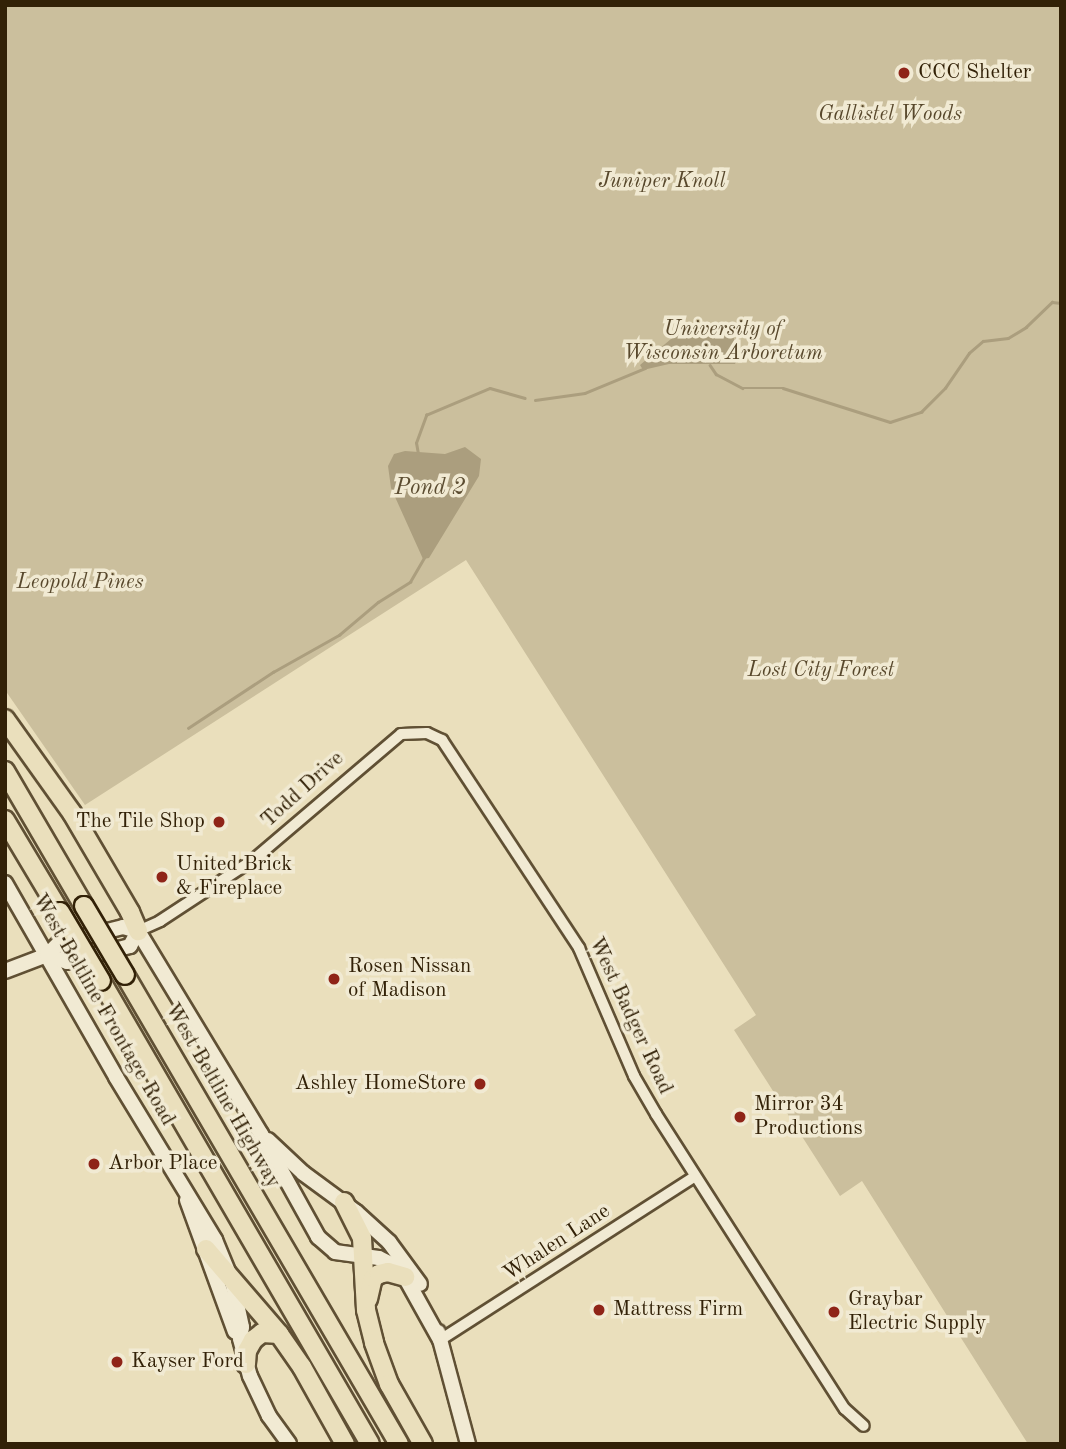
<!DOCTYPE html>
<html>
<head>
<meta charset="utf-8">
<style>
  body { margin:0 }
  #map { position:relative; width:1066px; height:1449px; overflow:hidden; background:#eadfbc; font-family:"Old Standard TT",serif }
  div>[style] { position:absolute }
  .green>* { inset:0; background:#cbbf9d }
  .water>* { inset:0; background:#ab9e7e }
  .stream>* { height:2.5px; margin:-1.25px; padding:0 1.25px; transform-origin:1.25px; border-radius:1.25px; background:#ab9e7e }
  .roads { filter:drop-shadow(2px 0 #605034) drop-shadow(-2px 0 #605034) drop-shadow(0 2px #605034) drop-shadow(0 -2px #605034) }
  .street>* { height:10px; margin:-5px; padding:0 5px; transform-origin:5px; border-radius:5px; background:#f1ead3 }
  .secondary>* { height:14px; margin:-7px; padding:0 7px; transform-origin:7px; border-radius:7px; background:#f1ead3 }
  .highway>* { height:18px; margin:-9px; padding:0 9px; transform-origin:9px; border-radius:9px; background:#eadfbc }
  .bridges { filter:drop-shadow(2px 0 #322107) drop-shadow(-2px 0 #322107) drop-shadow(0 2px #322107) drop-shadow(0 -2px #322107) }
  .highway-bridge>* { height:18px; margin:-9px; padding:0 9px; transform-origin:9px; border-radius:9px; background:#eadfbc }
  .dots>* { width:19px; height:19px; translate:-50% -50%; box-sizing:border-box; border:4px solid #f1ead3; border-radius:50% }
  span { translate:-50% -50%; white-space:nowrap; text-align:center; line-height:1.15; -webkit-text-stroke:7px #f1ead3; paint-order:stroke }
  .poi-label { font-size:21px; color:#322107 }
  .left { translate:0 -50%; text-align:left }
  .right { translate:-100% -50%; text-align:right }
  .park-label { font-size:21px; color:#58482c; font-style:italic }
  .street-label { font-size:21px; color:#322107 }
  .water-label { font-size:23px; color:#5c4d31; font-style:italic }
  .frame { position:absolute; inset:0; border:7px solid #322107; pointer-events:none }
</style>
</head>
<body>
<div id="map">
  <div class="green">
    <div style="clip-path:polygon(5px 5px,1061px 5px,1061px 1444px,1028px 1444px,862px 1181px,840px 1196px,734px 1030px,756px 1015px,466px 560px,85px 805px,5px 690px)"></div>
  </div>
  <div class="water">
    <div style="clip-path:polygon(705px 322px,728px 328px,741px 351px,735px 364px,669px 364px,643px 370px,640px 365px,671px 339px,687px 327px)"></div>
    <div style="clip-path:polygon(465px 447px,481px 459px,479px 476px,429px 558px,423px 559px,391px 488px,388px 466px,394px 454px,405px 451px,445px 454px)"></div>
  </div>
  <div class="stream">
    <div style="left:710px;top:365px;width:11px;rotate:56deg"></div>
    <div style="left:716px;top:374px;width:30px;rotate:28deg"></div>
    <div style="left:742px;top:388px;width:41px"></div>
    <div style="left:783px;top:388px;width:112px;rotate:17.6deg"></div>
    <div style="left:890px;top:422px;width:33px;rotate:-18deg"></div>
    <div style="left:921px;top:412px;width:34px;rotate:-45deg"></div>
    <div style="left:945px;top:388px;width:42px;rotate:-55.6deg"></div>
    <div style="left:969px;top:353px;width:18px;rotate:-41deg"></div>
    <div style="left:983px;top:341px;width:25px;rotate:-7deg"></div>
    <div style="left:1008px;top:338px;width:21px;rotate:-31deg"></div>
    <div style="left:1026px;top:327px;width:36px;rotate:-44deg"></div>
    <div style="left:1052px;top:302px;width:9px;rotate:6deg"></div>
    <div style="left:535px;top:400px;width:50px;rotate:-8deg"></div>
    <div style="left:585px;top:393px;width:65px;rotate:-22.6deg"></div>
    <div style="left:418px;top:454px;width:11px;rotate:-100deg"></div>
    <div style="left:416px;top:443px;width:30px;rotate:-70deg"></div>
    <div style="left:426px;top:415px;width:69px;rotate:-22.9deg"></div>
    <div style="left:490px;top:388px;width:36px;rotate:16deg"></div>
    <div style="left:188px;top:728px;width:102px;rotate:-33.4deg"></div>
    <div style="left:273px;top:672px;width:76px;rotate:-29.3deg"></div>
    <div style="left:339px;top:635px;width:51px;rotate:-40.2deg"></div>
    <div style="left:378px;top:602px;width:38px;rotate:-32deg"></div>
    <div style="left:410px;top:582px;width:28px;rotate:-60deg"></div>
  </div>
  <div class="roads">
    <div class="street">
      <div style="left:138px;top:931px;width:24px;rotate:-24deg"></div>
      <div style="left:160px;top:921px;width:111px;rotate:-33.3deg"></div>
      <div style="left:253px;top:860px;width:194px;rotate:-40.4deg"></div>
      <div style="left:401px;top:734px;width:26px;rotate:-2deg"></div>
      <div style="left:427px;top:733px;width:17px;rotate:25deg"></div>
      <div style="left:442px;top:740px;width:249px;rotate:56.6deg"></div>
      <div style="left:579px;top:948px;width:139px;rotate:66.7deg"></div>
      <div style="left:634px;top:1076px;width:44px;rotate:59.9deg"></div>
      <div style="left:656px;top:1114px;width:350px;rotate:57.4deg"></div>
      <div style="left:845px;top:1409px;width:25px;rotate:42deg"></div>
      <div style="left:440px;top:1340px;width:303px;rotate:-32.7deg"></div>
    </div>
    <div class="secondary">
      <div style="left:5px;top:883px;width:224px;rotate:60.2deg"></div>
      <div style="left:116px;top:1077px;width:191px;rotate:58.7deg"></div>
      <div style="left:215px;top:1240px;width:44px;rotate:67.5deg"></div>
      <div style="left:232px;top:1281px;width:47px;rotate:77.7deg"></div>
      <div style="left:242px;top:1327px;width:12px;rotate:99deg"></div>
      <div style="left:240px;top:1339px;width:38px;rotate:75deg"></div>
      <div style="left:250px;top:1376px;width:44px;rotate:64.6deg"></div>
      <div style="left:269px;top:1416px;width:34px;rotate:54deg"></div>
      <div style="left:138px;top:931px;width:237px;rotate:58.8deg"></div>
      <div style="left:261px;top:1134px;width:118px;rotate:61deg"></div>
      <div style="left:318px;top:1237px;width:23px;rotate:41deg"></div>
      <div style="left:335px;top:1252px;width:44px;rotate:7.8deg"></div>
      <div style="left:379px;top:1258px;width:16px;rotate:27deg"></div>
      <div style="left:393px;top:1265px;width:17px;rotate:45deg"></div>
      <div style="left:405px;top:1277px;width:72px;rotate:60.9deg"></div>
      <div style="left:47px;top:955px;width:21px;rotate:19deg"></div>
      <div style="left:67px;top:962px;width:65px;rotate:-14.3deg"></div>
      <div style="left:130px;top:946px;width:17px;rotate:-62deg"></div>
      <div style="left:5px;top:971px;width:45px;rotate:-20.9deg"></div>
      <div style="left:47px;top:955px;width:17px;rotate:-45deg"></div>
      <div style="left:59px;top:943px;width:66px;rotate:-14deg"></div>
      <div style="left:123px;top:927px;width:16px;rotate:15deg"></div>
      <div style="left:268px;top:1140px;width:48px;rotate:43.3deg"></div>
      <div style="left:303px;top:1173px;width:66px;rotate:36.3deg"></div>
      <div style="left:356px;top:1212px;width:45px;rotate:42.3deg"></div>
      <div style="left:389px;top:1242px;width:52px;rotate:53.6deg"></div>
      <div style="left:187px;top:1200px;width:140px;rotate:70deg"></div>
      <div style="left:438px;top:1332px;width:116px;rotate:75deg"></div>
    </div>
    <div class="highway">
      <div style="left:5px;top:719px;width:115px;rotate:54.5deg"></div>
      <div style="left:72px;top:813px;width:115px;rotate:59.6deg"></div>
      <div style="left:130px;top:912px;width:21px;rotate:67deg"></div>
      <div style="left:5px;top:771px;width:156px;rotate:59.7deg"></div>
      <div style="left:5px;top:820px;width:107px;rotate:59.1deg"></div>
      <div style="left:125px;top:975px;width:543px;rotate:59.71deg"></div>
      <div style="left:101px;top:981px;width:535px;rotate:59.84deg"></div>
      <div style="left:344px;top:1202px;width:40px;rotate:63.4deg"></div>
      <div style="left:362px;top:1238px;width:72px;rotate:86.8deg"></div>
      <div style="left:366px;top:1310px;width:34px;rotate:76deg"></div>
      <div style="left:374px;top:1343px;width:44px;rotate:69.9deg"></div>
      <div style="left:389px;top:1384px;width:69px;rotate:60.5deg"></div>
      <div style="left:206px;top:1249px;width:112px;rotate:49.3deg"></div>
      <div style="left:279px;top:1334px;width:40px;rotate:55.1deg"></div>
      <div style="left:302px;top:1367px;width:88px;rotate:60.8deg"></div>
      <div style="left:368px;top:1299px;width:22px;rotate:-77deg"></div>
      <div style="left:373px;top:1278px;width:7px;rotate:-34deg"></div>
      <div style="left:379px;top:1274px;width:9px;rotate:-13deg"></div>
      <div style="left:388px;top:1272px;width:18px;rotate:16deg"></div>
      <div style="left:246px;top:1364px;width:13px;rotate:-86deg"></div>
      <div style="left:247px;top:1351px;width:13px;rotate:-61deg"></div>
      <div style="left:253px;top:1340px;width:11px;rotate:-38deg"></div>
      <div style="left:262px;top:1333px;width:17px;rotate:3deg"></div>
    </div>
  </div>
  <div class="bridges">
    <div class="highway-bridge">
      <div style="left:84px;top:906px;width:80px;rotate:59.3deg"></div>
      <div style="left:60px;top:912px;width:80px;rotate:59.3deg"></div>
    </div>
  </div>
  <div class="dots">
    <div style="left:904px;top:73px;background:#8f2418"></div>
    <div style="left:219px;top:822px;background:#8f2418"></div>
    <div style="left:162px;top:877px;background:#8f2418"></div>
    <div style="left:334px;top:979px;background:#8f2418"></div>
    <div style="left:480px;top:1084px;background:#8f2418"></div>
    <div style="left:740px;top:1117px;background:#8f2418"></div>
    <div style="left:94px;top:1164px;background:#8f2418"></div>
    <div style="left:599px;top:1310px;background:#8f2418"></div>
    <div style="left:834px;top:1312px;background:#8f2418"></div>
    <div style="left:117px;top:1362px;background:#8f2418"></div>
  </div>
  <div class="poi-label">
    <span class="left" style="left:918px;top:73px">CCC Shelter</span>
    <span class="right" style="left:205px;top:822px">The Tile Shop</span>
    <span class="left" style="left:176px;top:877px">United Brick<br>&amp; Fireplace</span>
    <span class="left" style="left:348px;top:979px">Rosen Nissan<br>of Madison</span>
    <span class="right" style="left:466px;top:1084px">Ashley HomeStore</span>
    <span class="left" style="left:754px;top:1117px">Mirror 34<br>Productions</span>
    <span class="left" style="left:108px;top:1164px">Arbor Place</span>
    <span class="left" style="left:848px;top:1312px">Graybar<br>Electric Supply</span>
    <span class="left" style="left:613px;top:1310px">Mattress Firm</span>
    <span class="left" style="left:131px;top:1362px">Kayser Ford</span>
  </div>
  <div class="park-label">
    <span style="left:890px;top:115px">Gallistel Woods</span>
    <span style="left:662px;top:182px">Juniper Knoll</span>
    <span style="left:723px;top:342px">University of<br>Wisconsin Arboretum</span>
    <span style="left:80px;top:583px">Leopold Pines</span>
    <span style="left:821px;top:671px">Lost City Forest</span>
  </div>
  <div class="street-label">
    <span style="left:303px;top:790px;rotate:-42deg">Todd Drive</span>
    <span style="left:103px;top:1010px;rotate:60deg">West Beltline Frontage Road</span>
    <span style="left:630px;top:1016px;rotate:65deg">West Badger Road</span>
    <span style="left:222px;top:1096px;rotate:60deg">West Beltline Highway</span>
    <span style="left:557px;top:1243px;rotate:-33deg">Whalen Lane</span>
  </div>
  <div class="water-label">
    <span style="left:430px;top:488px">Pond 2</span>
  </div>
  <div class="frame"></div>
</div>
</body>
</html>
